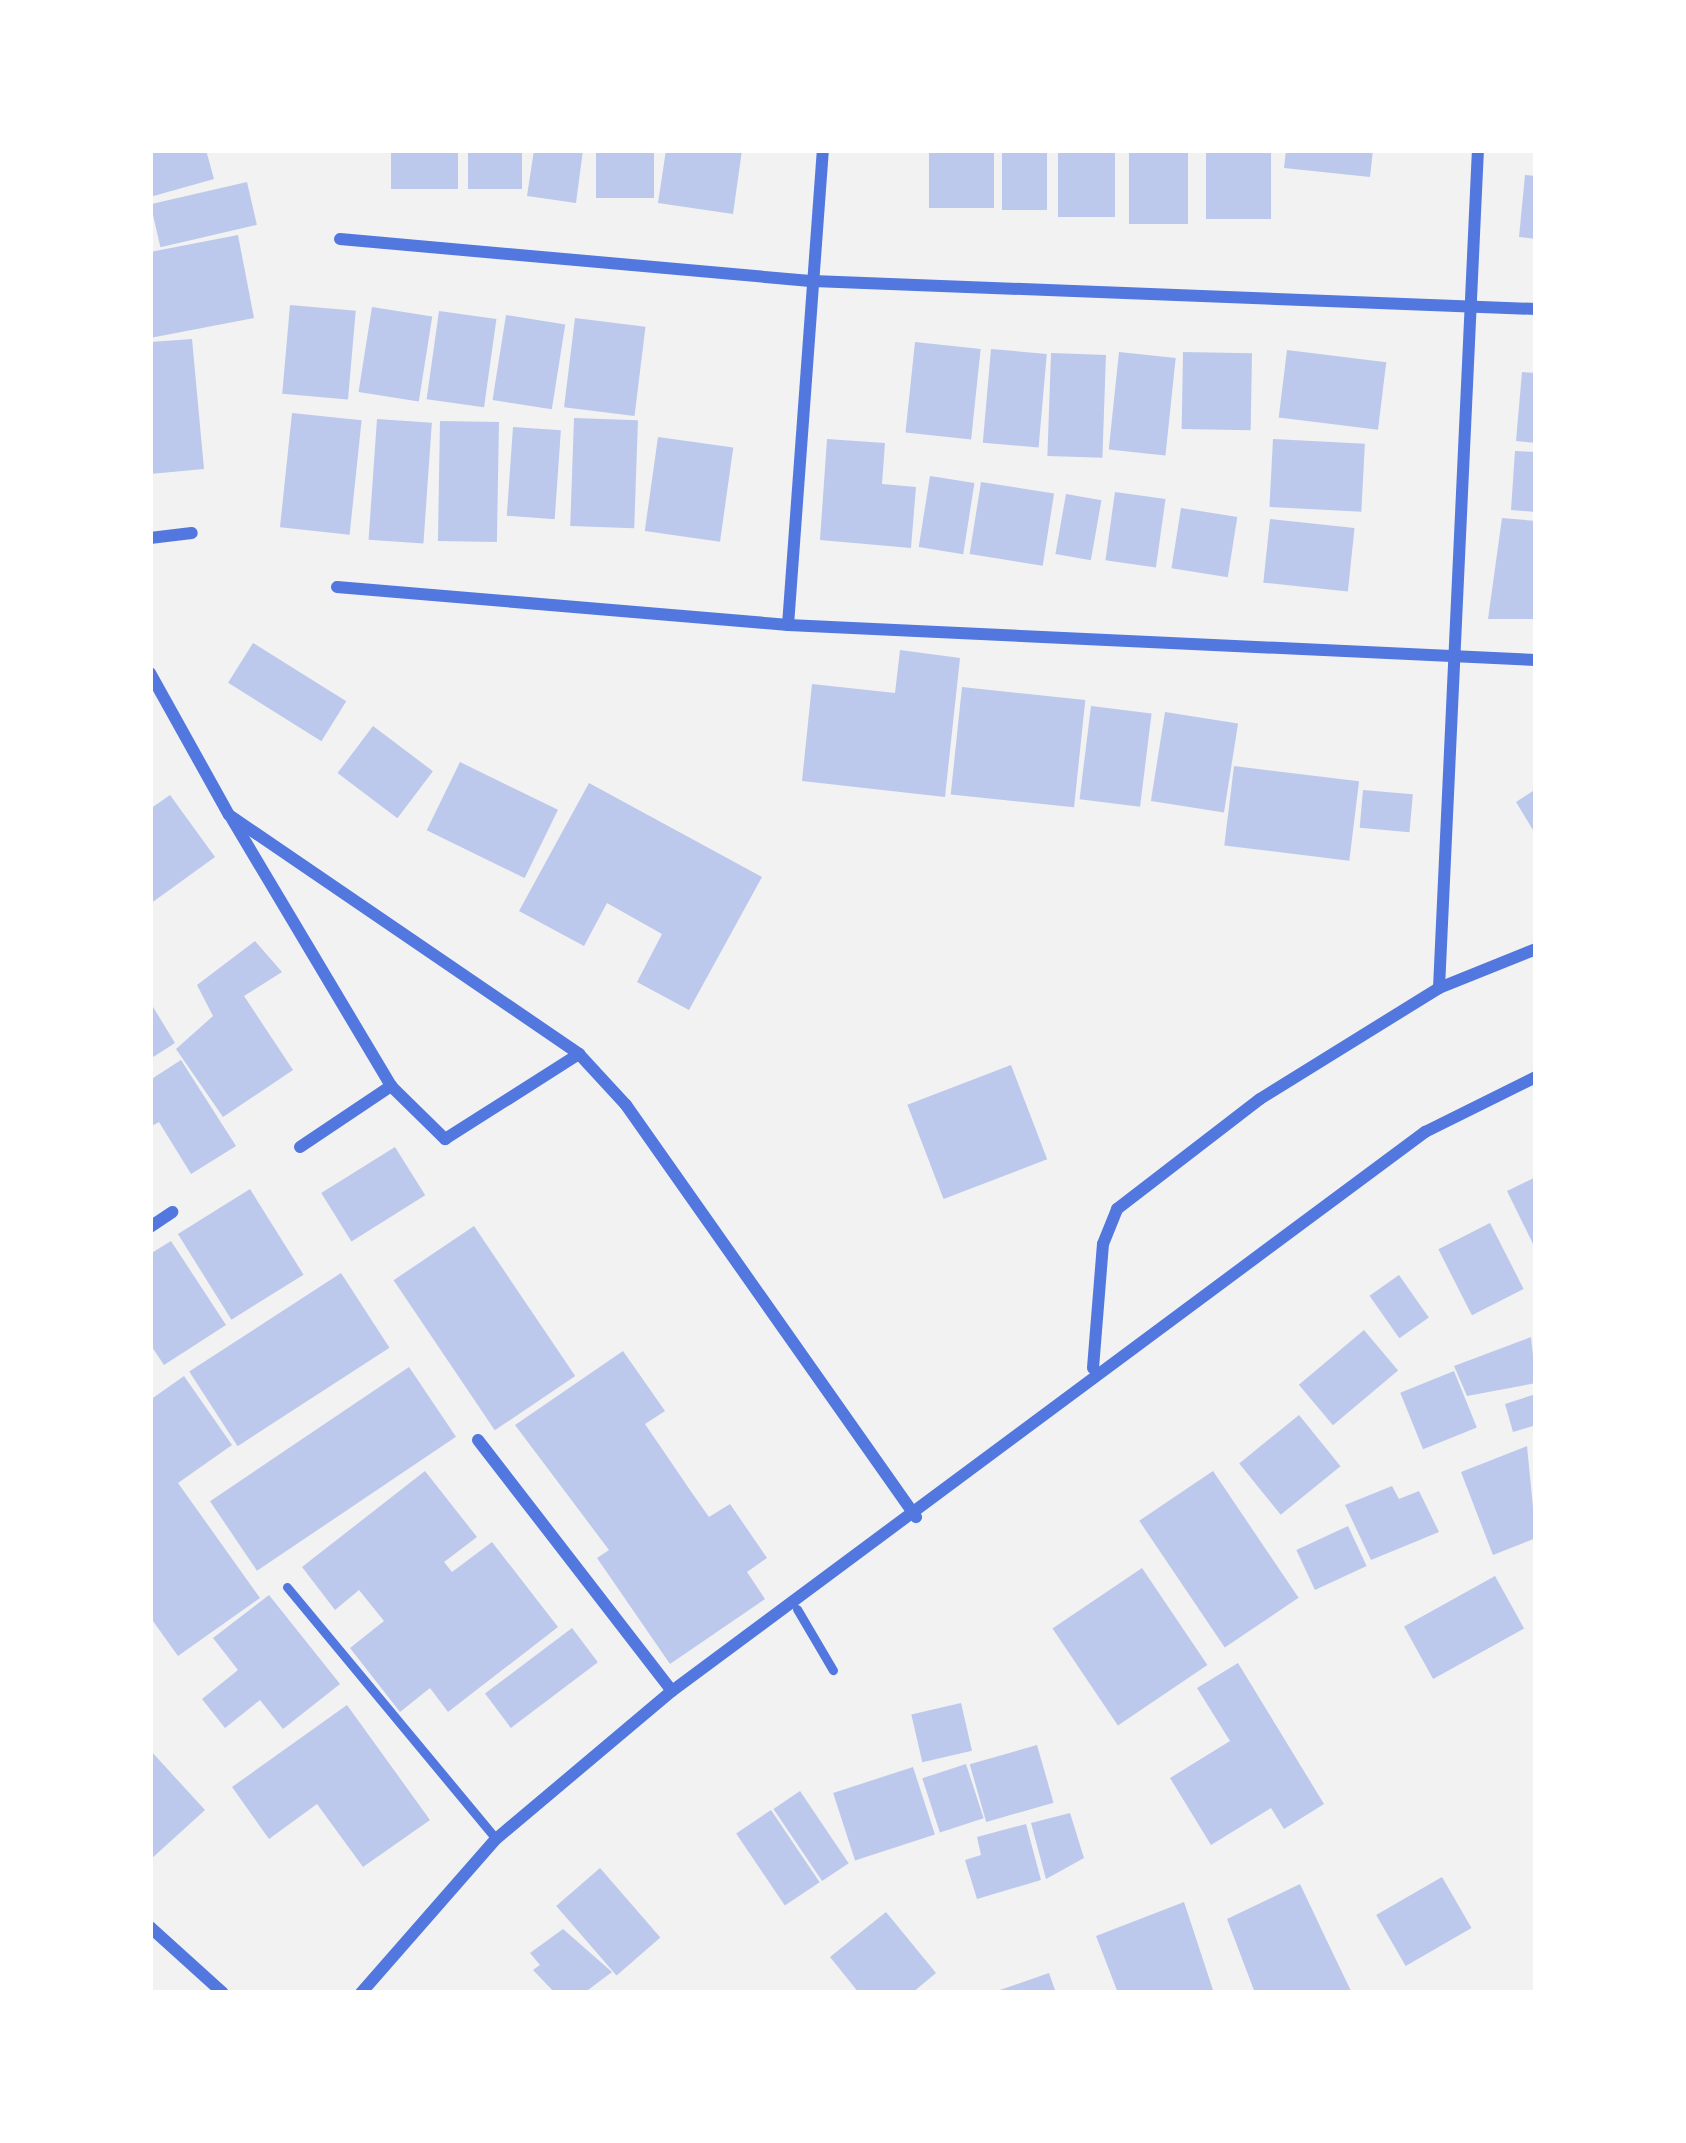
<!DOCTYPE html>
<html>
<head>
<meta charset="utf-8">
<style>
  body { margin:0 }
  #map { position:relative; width:1686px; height:2143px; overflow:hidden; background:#f2f2f2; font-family:Quicksand,sans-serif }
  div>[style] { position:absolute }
  .building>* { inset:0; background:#bdc9ec; transform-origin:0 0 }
  .service>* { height:9px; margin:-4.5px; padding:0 4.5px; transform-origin:4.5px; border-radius:4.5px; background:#5277de }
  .minor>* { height:12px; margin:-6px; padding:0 6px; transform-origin:6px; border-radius:6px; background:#5277de }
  span { translate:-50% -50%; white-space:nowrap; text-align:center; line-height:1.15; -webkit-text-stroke:10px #fff; paint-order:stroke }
  .frame { position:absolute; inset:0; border:153px solid #fff; pointer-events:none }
</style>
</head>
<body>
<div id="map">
  <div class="building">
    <div style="clip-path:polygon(150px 150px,206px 150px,214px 179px,150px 197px)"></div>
    <div style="left:391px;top:150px;width:67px;height:39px"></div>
    <div style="left:468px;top:150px;width:54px;height:39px"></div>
    <div style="clip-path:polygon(534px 150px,583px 150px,576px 203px,527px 196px)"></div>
    <div style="left:596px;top:150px;width:58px;height:48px"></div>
    <div style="clip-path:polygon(666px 150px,742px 150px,733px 214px,658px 203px)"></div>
    <div style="left:929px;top:150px;width:65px;height:58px"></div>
    <div style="left:1002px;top:150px;width:45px;height:60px"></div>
    <div style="left:1058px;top:150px;width:57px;height:67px"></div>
    <div style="left:1129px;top:150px;width:59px;height:74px"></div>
    <div style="left:1206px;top:150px;width:65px;height:69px"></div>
    <div style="clip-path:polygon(1286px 150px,1373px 150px,1370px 177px,1284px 168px)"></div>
    <div style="clip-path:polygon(1525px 175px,1536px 176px,1536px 239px,1519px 237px)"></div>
    <div style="left:247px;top:182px;width:44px;height:99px;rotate:77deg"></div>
    <div style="clip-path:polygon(238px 235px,254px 318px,150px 338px,150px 252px)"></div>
    <div style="left:290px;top:305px;width:66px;height:89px;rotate:5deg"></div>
    <div style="left:372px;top:307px;width:61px;height:86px;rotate:9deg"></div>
    <div style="left:439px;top:311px;width:58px;height:89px;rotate:8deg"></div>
    <div style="left:506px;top:315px;width:60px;height:86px;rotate:9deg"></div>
    <div style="left:575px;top:318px;width:71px;height:90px;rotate:7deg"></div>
    <div style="clip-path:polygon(192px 339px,204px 469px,150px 474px,150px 342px)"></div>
    <div style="left:915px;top:342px;width:66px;height:91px;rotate:6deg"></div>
    <div style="left:991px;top:349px;width:56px;height:94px;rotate:5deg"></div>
    <div style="left:1287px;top:350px;width:100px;height:68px;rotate:7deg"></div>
    <div style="left:1119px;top:352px;width:57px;height:98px;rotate:6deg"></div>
    <div style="left:1183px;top:352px;width:69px;height:77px;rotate:1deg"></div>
    <div style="left:1051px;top:353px;width:55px;height:103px;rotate:2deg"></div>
    <div style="clip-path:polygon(1522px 372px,1536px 373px,1536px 443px,1516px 441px)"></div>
    <div style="left:292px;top:413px;width:70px;height:115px;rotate:6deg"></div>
    <div style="left:574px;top:418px;width:64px;height:108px;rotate:2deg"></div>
    <div style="left:377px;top:419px;width:55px;height:121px;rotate:4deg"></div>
    <div style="left:440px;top:421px;width:59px;height:120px;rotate:1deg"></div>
    <div style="left:513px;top:427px;width:48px;height:89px;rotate:4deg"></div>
    <div style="left:658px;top:437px;width:76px;height:95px;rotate:8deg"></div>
    <div style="clip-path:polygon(827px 439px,885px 443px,882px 484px,916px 487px,911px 548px,820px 540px)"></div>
    <div style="left:1273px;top:439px;width:92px;height:68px;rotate:3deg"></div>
    <div style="clip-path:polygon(1515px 451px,1536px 452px,1536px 512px,1511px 510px)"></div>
    <div style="left:930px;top:476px;width:45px;height:72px;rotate:9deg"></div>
    <div style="left:981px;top:482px;width:74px;height:73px;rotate:9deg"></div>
    <div style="left:1115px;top:492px;width:51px;height:69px;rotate:8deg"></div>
    <div style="left:1066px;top:494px;width:36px;height:61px;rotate:10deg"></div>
    <div style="left:1181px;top:508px;width:57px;height:61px;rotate:9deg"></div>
    <div style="clip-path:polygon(1502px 518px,1536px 521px,1536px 619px,1488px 619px)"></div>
    <div style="left:1270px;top:519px;width:85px;height:64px;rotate:6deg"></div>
    <div style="left:253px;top:643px;width:110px;height:47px;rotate:32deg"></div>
    <div style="clip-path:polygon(900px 650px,960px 658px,945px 797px,802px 781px,812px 684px,895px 693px)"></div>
    <div style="left:962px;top:687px;width:124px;height:108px;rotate:6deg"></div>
    <div style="left:1091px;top:706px;width:61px;height:94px;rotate:7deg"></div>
    <div style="left:1165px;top:712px;width:74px;height:90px;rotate:9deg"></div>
    <div style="left:373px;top:726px;width:75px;height:59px;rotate:37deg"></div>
    <div style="left:460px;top:762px;width:109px;height:76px;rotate:26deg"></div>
    <div style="left:1234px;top:766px;width:126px;height:80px;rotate:7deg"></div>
    <div style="clip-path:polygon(589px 783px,762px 877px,689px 1010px,637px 982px,662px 934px,607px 903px,584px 946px,519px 911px)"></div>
    <div style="clip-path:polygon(1536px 789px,1536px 835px,1516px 802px)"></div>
    <div style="left:1363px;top:790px;width:50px;height:38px;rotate:5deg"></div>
    <div style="clip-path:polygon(170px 795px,215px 857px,150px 904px,150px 809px)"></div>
    <div style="clip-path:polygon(255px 941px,282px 972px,244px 996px,293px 1070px,223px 1117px,176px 1049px,213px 1016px,197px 985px)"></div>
    <div style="clip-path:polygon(150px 1002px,175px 1043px,150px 1059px)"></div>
    <div style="clip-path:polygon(181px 1060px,236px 1146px,191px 1174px,159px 1122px,150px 1127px,150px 1080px)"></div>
    <div style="left:1011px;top:1065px;width:101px;height:111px;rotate:69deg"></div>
    <div style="left:395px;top:1147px;width:57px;height:87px;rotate:58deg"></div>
    <div style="clip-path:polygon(1536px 1177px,1536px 1250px,1507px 1191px)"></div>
    <div style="left:250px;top:1189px;width:101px;height:85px;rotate:58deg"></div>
    <div style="left:1490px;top:1223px;width:74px;height:58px;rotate:63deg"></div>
    <div style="left:474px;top:1226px;width:181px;height:97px;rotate:56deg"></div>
    <div style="clip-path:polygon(171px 1241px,226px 1325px,164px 1365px,150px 1344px,150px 1254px)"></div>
    <div style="left:341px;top:1273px;width:89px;height:181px;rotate:57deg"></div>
    <div style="left:1399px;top:1275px;width:52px;height:36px;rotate:55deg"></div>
    <div style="left:1364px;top:1330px;width:53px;height:85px;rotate:50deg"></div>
    <div style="clip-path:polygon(1531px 1337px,1536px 1383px,1467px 1396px,1454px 1366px)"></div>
    <div style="clip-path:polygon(623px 1351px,665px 1411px,645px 1424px,692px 1493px,709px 1517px,730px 1504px,767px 1558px,747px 1572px,765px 1599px,670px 1664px,597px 1558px,609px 1550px,515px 1425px)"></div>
    <div style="left:409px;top:1367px;width:84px;height:240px;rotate:56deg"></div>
    <div style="left:1454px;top:1371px;width:61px;height:58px;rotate:68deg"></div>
    <div style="clip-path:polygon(184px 1376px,232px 1445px,178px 1483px,260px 1598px,178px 1656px,150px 1617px,150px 1400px)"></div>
    <div style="clip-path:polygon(1536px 1394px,1536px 1425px,1513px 1432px,1505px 1404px)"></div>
    <div style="left:1299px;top:1415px;width:66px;height:77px;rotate:51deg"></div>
    <div style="clip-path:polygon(1527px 1446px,1536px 1538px,1493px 1555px,1461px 1472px)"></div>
    <div style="clip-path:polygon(425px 1471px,477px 1537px,444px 1562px,452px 1572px,492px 1542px,558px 1627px,448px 1712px,430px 1688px,400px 1712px,350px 1648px,384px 1621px,359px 1590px,335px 1610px,302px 1567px)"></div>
    <div style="left:1213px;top:1471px;width:153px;height:89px;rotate:56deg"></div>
    <div style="clip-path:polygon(1392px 1486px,1399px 1499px,1419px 1491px,1439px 1532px,1371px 1560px,1345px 1505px)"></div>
    <div style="left:1348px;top:1526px;width:44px;height:57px;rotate:65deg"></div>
    <div style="left:1142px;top:1568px;width:117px;height:108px;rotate:56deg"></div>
    <div style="left:1495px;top:1576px;width:60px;height:104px;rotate:61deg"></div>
    <div style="clip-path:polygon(269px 1595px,340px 1684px,283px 1729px,260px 1700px,225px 1728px,202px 1699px,238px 1670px,213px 1638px)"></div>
    <div style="left:572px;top:1628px;width:43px;height:109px;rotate:53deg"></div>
    <div style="clip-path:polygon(1238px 1663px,1324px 1804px,1284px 1829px,1271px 1808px,1211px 1845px,1170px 1778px,1230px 1741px,1197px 1688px)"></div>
    <div style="left:961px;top:1703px;width:49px;height:51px;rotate:77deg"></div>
    <div style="clip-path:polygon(347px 1705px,430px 1820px,363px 1867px,317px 1804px,269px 1839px,232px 1787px)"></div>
    <div style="left:1037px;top:1745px;width:60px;height:70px;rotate:74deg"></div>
    <div style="clip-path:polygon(150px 1750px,205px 1810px,150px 1860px)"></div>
    <div style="left:966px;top:1764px;width:57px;height:46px;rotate:72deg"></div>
    <div style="left:913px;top:1767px;width:71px;height:84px;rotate:72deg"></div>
    <div style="left:800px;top:1791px;width:87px;height:32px;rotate:56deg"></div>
    <div style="left:771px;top:1810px;width:87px;height:42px;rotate:56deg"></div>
    <div style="clip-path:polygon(1070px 1813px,1084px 1858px,1046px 1879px,1031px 1823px)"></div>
    <div style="clip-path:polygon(1026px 1824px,1041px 1880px,977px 1899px,965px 1860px,981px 1855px,977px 1837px)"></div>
    <div style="left:600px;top:1868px;width:92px;height:58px;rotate:49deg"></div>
    <div style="left:1442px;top:1877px;width:59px;height:76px;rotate:60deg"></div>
    <div style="clip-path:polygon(1300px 1884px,1327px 1941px,1352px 1993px,1255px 1993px,1227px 1919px)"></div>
    <div style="clip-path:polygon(1184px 1902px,1214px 1993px,1118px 1993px,1096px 1936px)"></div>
    <div style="clip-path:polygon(886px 1912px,936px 1973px,912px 1993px,859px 1993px,830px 1957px)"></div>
    <div style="clip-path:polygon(563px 1929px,612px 1972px,584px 1993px,555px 1993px,533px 1970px,540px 1965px,530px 1953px)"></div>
    <div style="clip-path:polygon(1049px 1973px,1056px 1993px,994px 1993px,994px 1992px)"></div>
  </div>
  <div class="service">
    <div style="left:287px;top:1587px;width:327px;rotate:50.3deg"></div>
    <div style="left:797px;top:1609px;width:71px;rotate:59.5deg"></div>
  </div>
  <div class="minor">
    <div style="left:340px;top:239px;width:475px;rotate:5.1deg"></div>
    <div style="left:813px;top:281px;width:724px;rotate:2.22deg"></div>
    <div style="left:150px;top:538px;width:42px;rotate:-6.8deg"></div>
    <div style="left:337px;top:587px;width:453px;rotate:4.8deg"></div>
    <div style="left:788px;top:625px;width:749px;rotate:2.68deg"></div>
    <div style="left:788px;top:625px;width:476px;rotate:-85.8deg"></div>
    <div style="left:150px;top:673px;width:162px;rotate:60.9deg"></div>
    <div style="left:229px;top:815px;width:424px;rotate:34.3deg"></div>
    <div style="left:579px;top:1054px;width:69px;rotate:47.3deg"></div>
    <div style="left:626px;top:1105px;width:504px;rotate:54.86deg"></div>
    <div style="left:232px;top:819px;width:311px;rotate:59.2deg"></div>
    <div style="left:1439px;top:988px;width:105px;rotate:-21.9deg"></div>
    <div style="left:300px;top:1147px;width:110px;rotate:-33.8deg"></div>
    <div style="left:391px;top:1086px;width:76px;rotate:44.5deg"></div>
    <div style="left:445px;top:1139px;width:159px;rotate:-32.4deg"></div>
    <div style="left:150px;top:1227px;width:27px;rotate:-34deg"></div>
    <div style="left:1093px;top:1368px;width:124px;rotate:-85.4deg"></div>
    <div style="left:1103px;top:1244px;width:38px;rotate:-68deg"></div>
    <div style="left:1117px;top:1209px;width:180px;rotate:-37.6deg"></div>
    <div style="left:1260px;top:1099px;width:211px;rotate:-31.8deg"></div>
    <div style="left:1439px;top:988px;width:839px;rotate:-87.34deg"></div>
    <div style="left:478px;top:1440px;width:317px;rotate:52.3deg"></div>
    <div style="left:150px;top:1927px;width:98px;rotate:42.1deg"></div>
    <div style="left:361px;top:1993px;width:205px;rotate:-48.8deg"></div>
    <div style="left:496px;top:1839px;width:230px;rotate:-40.1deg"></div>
    <div style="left:672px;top:1691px;width:938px;rotate:-36.59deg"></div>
    <div style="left:1425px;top:1132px;width:124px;rotate:-26.4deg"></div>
  </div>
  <div class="frame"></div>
</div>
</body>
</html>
